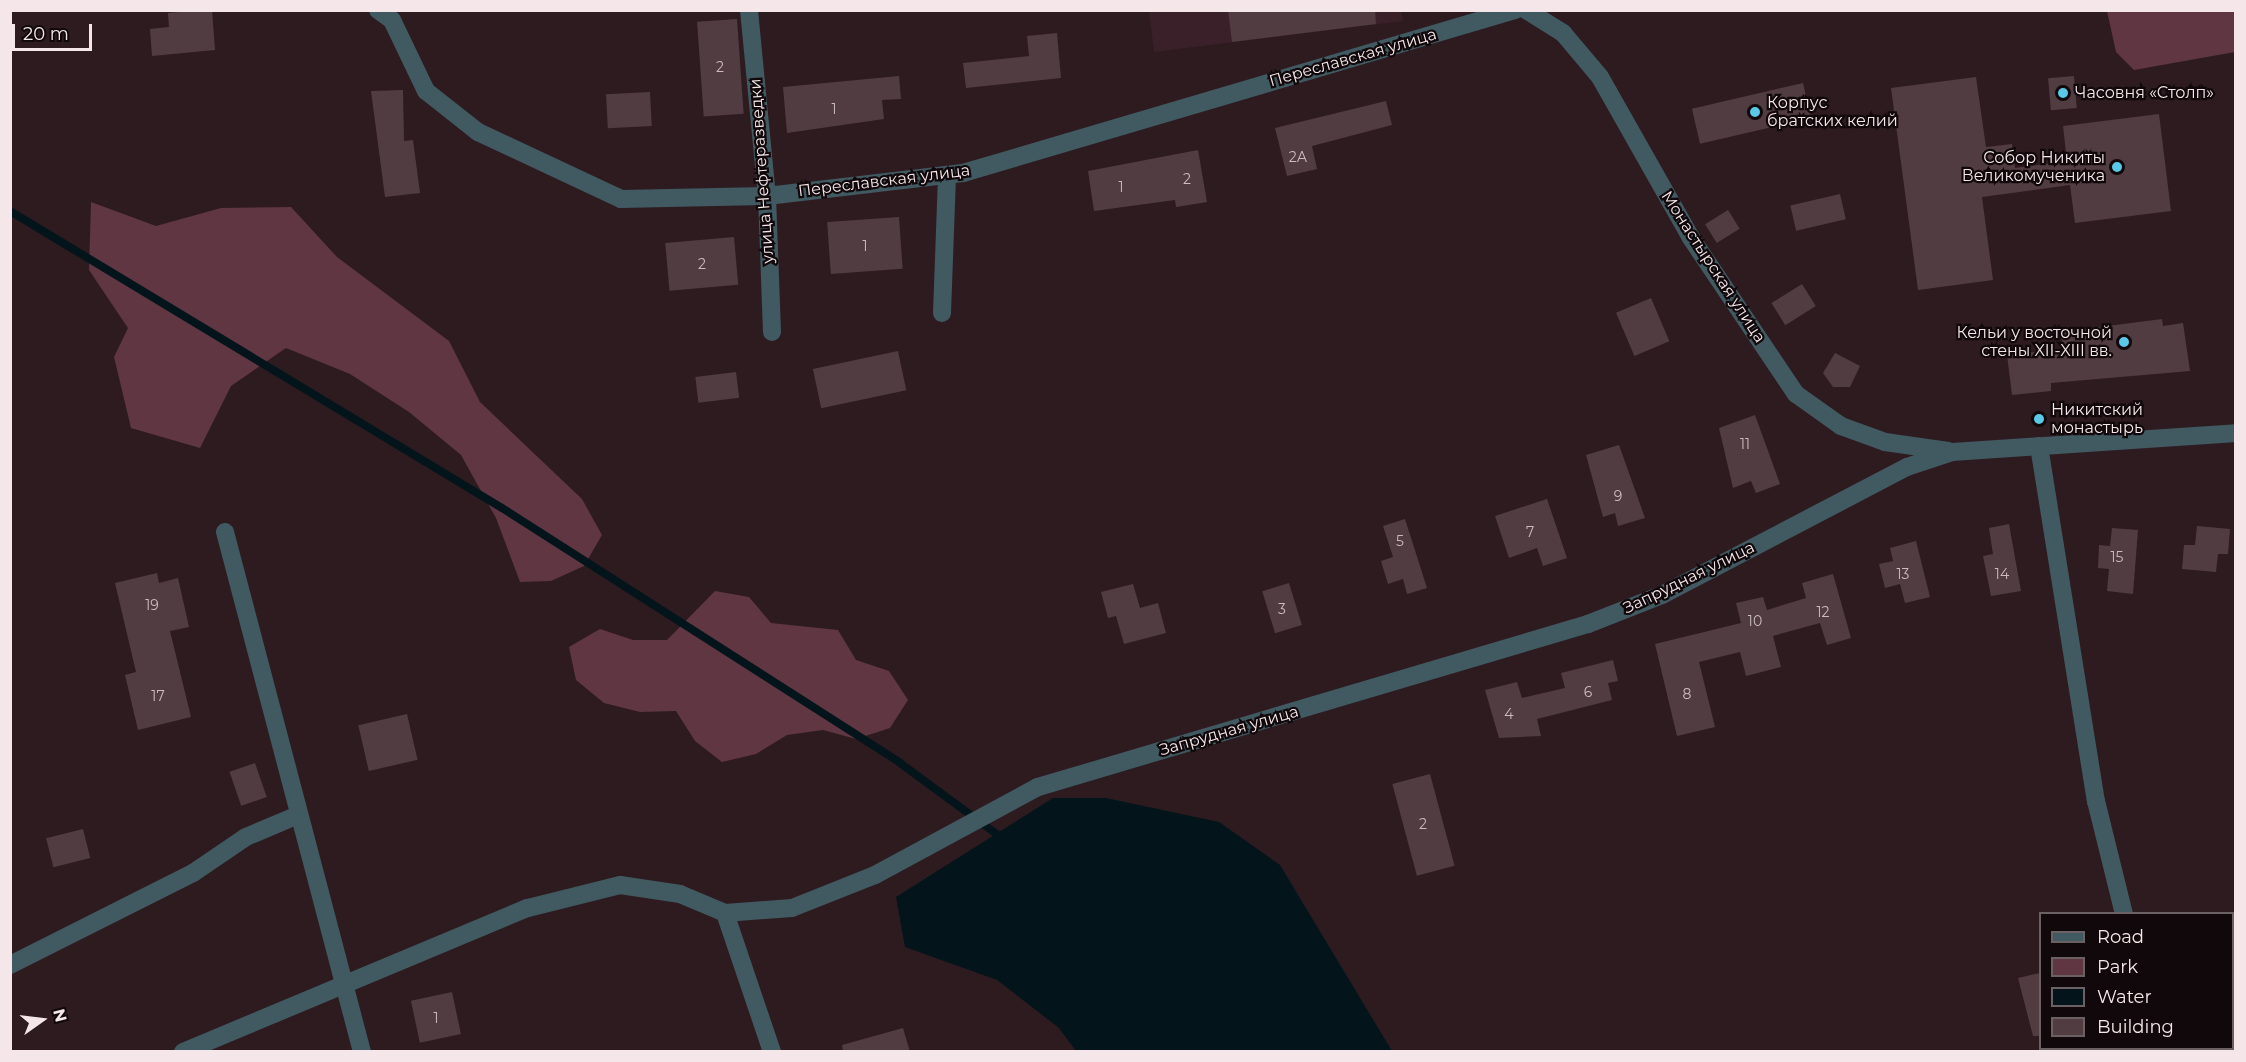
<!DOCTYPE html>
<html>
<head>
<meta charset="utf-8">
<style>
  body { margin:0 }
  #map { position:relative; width:2246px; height:1062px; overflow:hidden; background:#2d1b20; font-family:Montserrat,sans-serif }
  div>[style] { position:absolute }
  .built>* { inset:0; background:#3a2129 }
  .green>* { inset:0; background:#5f3642 }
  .water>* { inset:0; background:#03151a }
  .stream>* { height:8px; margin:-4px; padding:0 4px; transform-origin:4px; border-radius:4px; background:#03151a }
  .building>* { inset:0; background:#513c42; transform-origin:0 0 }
  .street>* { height:18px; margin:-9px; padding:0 9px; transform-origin:9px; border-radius:9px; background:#415961 }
  .dots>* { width:16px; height:16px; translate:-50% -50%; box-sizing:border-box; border:3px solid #10080a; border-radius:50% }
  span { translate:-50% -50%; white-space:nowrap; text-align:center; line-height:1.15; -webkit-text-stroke:4.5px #10080a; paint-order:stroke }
  .number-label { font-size:14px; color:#cbbcbf }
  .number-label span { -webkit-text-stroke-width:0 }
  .street-label { font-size:16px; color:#f4e6e9 }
  .poi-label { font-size:16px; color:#f4e6e9 }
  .left { translate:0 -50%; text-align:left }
  .right { translate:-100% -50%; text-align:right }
  .frame { position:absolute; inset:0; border:12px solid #f4e6e9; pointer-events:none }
  .legend { position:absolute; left:2039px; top:912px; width:195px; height:138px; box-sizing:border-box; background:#10080a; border:2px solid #6b6163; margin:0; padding:8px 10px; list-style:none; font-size:18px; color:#f4e6e9 }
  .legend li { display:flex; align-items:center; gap:12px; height:30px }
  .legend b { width:30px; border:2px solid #6b6163 }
  .north { position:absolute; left:12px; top:990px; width:60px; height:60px; -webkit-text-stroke:4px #10080a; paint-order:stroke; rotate:76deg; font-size:16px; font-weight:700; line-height:24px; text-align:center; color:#f4e6e9 }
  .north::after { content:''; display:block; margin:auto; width:21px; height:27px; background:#f4e6e9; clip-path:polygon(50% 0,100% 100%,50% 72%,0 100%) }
  .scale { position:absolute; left:12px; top:24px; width:80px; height:27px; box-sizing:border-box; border:3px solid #f4e6e9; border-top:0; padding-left:8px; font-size:18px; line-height:21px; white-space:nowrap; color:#f4e6e9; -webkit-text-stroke:4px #10080a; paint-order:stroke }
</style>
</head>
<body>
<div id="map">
  <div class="built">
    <div style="clip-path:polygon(1401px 10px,1403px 21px,1154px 52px,1149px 11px)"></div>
  </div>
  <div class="green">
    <div style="clip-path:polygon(2107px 11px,2235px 11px,2235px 52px,2134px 70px,2116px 52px)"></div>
    <div style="clip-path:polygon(91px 202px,156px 226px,221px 208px,291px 207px,337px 257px,449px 341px,480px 402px,582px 499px,602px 535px,584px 566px,551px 581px,520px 582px,496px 518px,461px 455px,409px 412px,350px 374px,286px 348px,231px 386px,200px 448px,131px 428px,114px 357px,128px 328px,89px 270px)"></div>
    <div style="clip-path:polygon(715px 591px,749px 597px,771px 623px,838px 630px,856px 660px,889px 671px,908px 700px,890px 728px,856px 739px,823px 730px,787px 735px,756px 754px,722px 762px,695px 741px,676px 711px,640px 712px,604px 703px,576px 680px,569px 647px,600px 629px,633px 640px,667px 640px)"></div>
  </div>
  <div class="water">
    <div style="clip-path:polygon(1053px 798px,1106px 798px,1219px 822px,1280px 865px,1392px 1051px,1076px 1051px,1059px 1028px,997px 980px,905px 947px,896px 897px)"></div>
  </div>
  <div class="stream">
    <div style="left:10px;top:211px;width:575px;rotate:31.12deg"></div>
    <div style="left:502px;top:508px;width:473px;rotate:32.6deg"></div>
    <div style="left:900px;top:763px;width:132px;rotate:36.3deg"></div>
  </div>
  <div class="building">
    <div style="clip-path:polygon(202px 10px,212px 10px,215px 50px,152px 56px,150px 29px,169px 27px,168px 13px)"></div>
    <div style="clip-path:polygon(1228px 10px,1375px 10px,1376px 24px,1232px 42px)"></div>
    <div style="left:737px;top:19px;width:95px;height:40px;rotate:86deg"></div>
    <div style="clip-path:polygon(1057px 33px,1061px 78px,966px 88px,963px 63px,1029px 56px,1027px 36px)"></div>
    <div style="clip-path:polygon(899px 76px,901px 99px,882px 100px,884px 119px,787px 133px,783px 87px)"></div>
    <div style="left:2074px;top:76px;width:32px;height:26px;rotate:85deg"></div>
    <div style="clip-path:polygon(1976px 77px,1986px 147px,2012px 144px,2015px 168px,2067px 161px,2063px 126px,2159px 114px,2171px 211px,2075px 223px,2070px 185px,1982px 197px,1993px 280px,1918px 290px,1891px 88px)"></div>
    <div style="left:1803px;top:83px;width:36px;height:114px;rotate:77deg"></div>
    <div style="clip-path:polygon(403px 90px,404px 141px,413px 140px,420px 193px,385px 197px,371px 91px)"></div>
    <div style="left:650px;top:92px;width:34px;height:44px;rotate:87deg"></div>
    <div style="clip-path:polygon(1386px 101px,1392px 125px,1312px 146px,1317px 169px,1287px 176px,1275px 128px)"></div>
    <div style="clip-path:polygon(1198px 150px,1207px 202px,1176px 207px,1175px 200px,1094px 211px,1088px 171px)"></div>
    <div style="left:1840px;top:194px;width:26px;height:51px;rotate:77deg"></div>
    <div style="left:1728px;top:210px;width:22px;height:27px;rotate:58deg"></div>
    <div style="left:899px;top:217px;width:52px;height:72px;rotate:86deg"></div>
    <div style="left:734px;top:237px;width:48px;height:69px;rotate:85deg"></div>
    <div style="left:1802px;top:284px;width:26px;height:36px;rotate:58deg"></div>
    <div style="left:1651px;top:298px;width:47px;height:38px;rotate:67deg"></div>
    <div style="clip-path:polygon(2162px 319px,2163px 326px,2183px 323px,2190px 371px,2051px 383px,2051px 391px,2012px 395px,2007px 355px,2063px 349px,2061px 332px)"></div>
    <div style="left:898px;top:351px;width:40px;height:87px;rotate:78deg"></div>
    <div style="clip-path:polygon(1835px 353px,1860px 366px,1850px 387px,1833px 387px,1823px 373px)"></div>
    <div style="left:736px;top:372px;width:26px;height:41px;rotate:83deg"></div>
    <div style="clip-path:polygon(1755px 415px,1780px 484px,1756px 493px,1751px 481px,1733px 488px,1719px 428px)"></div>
    <div style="clip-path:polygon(1619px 445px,1645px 518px,1618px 526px,1615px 513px,1603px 517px,1586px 455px)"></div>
    <div style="clip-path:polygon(1547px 499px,1567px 558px,1543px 566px,1537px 548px,1509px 558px,1495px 516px)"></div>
    <div style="clip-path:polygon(1405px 519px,1427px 588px,1407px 594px,1403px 579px,1388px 584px,1381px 561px,1393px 557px,1383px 526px)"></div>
    <div style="clip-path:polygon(2009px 524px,2021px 591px,1991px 596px,1983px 556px,1993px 554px,1989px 528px)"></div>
    <div style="clip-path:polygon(2197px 526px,2230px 529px,2228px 554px,2218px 554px,2216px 572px,2182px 569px,2184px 545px,2195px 545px)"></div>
    <div style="clip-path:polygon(2112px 528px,2138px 530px,2133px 594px,2107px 591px,2109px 569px,2098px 568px,2099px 545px,2110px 546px)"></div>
    <div style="clip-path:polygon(1916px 541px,1930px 597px,1905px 603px,1900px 584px,1885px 588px,1879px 564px,1893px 561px,1890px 548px)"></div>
    <div style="clip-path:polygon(157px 573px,159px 583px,178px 578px,189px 627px,170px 631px,191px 717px,138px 730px,125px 675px,136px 672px,115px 583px)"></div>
    <div style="clip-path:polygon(1833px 574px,1851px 638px,1827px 645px,1820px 623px,1773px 636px,1781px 667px,1746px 676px,1740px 652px,1699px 662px,1715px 727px,1677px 736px,1655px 644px,1741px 623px,1736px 603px,1763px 597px,1767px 610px,1806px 598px,1802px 583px)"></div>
    <div style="left:1289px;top:583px;width:44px;height:28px;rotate:73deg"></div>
    <div style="clip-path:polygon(1133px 584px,1140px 608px,1158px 603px,1166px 633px,1124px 644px,1116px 616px,1108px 618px,1101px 592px)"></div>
    <div style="clip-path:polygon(1613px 660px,1618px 681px,1608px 683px,1612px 700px,1537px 719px,1541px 736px,1499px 738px,1485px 690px,1517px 682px,1522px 698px,1565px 688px,1561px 673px)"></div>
    <div style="left:407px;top:714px;width:47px;height:50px;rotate:77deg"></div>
    <div style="left:255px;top:763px;width:36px;height:27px;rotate:71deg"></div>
    <div style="left:1430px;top:774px;width:95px;height:39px;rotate:75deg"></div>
    <div style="left:83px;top:829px;width:30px;height:38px;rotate:76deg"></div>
    <div style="clip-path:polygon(2040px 973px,2040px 1036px,2033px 1036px,2018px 978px)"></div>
    <div style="left:452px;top:992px;width:43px;height:42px;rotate:78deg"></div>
    <div style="clip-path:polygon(903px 1028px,910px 1052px,843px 1052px,842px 1045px)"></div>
  </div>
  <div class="street">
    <div style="left:378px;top:10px;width:17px;rotate:36deg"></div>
    <div style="left:392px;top:20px;width:79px;rotate:64.4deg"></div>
    <div style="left:426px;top:91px;width:66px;rotate:38.3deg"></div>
    <div style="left:478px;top:132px;width:158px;rotate:25.1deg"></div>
    <div style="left:621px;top:199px;width:146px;rotate:-1.2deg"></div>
    <div style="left:767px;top:196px;width:197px;rotate:-6.7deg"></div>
    <div style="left:963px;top:173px;width:576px;rotate:-16.45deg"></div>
    <div style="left:749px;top:10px;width:187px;rotate:84.5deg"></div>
    <div style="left:767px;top:196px;width:136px;rotate:87.9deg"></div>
    <div style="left:1526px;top:10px;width:44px;rotate:31.9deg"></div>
    <div style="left:1563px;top:33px;width:57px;rotate:49.9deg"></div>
    <div style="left:1600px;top:77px;width:185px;rotate:60.5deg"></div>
    <div style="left:1691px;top:238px;width:188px;rotate:56.1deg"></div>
    <div style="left:1796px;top:394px;width:55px;rotate:35.4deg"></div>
    <div style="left:1841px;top:426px;width:47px;rotate:20deg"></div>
    <div style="left:1885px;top:442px;width:64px;rotate:8.1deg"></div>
    <div style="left:942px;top:313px;width:138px;rotate:-87.9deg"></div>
    <div style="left:2039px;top:446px;width:360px;rotate:80.9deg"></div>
    <div style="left:2096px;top:801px;width:116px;rotate:76.1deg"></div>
    <div style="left:225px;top:532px;width:538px;rotate:75.24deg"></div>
    <div style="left:725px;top:913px;width:147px;rotate:71.3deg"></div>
    <div style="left:10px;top:965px;width:205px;rotate:-26.7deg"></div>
    <div style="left:193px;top:873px;width:64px;rotate:-34.2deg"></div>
    <div style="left:246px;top:837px;width:54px;rotate:-22.8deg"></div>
    <div style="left:2158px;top:1048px;width:4px;rotate:76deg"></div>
    <div style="left:183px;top:1052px;width:374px;rotate:-22.7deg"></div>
    <div style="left:528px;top:908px;width:95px;rotate:-14deg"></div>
    <div style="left:620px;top:885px;width:61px;rotate:8.5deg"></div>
    <div style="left:680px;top:894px;width:49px;rotate:22.9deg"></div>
    <div style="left:725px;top:913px;width:67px;rotate:-4.3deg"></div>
    <div style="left:792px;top:908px;width:89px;rotate:-21.7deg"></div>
    <div style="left:875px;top:875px;width:185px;rotate:-28.4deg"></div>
    <div style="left:1038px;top:787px;width:574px;rotate:-16.51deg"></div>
    <div style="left:1588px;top:624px;width:79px;rotate:-21.4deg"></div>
    <div style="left:1662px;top:595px;width:276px;rotate:-27.6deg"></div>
    <div style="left:1907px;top:467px;width:47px;rotate:-18.4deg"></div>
    <div style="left:1952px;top:452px;width:285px;rotate:-3.8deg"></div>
  </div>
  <div class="dots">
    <div style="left:2063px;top:93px;background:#5ac8e6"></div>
    <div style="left:1755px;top:112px;background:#5ac8e6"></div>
    <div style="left:2117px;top:167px;background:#5ac8e6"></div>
    <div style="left:2124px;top:342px;background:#5ac8e6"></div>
    <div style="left:2039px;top:419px;background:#5ac8e6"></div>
  </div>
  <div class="number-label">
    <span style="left:720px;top:67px">2</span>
    <span style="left:834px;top:109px">1</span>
    <span style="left:1298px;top:157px">2А</span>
    <span style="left:1187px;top:179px">2</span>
    <span style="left:1121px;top:187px">1</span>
    <span style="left:865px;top:246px">1</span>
    <span style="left:702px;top:264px">2</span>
    <span style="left:1745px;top:444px">11</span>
    <span style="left:1618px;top:496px">9</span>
    <span style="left:1530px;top:532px">7</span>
    <span style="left:1400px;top:541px">5</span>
    <span style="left:2117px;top:557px">15</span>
    <span style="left:1903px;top:574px">13</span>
    <span style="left:2002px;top:574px">14</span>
    <span style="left:152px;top:605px">19</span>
    <span style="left:1282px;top:609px">3</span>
    <span style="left:1823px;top:612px">12</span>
    <span style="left:1755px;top:621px">10</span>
    <span style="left:1588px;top:692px">6</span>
    <span style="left:1687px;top:694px">8</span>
    <span style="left:158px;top:696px">17</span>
    <span style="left:1509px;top:714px">4</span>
    <span style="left:1423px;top:824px">2</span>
    <span style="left:436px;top:1018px">1</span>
  </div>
  <div class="street-label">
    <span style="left:1353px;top:58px;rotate:-16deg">Переславская улица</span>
    <span style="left:762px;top:171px;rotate:-94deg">улица Нефтеразведки</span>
    <span style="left:884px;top:181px;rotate:-7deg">Переславская улица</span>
    <span style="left:1713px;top:267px;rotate:57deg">Монастырская улица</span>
    <span style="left:1689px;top:578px;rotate:-26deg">Запрудная улица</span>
    <span style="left:1229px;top:731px;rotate:-16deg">Запрудная улица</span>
  </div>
  <div class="poi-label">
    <span class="left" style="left:2075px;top:93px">Часовня «Столп»</span>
    <span class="left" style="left:1767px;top:112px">Корпус<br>братских келий</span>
    <span class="right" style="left:2105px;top:167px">Собор Никиты<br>Великомученика</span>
    <span class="right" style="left:2112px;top:342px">Кельи у восточной<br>стены XII-XIII вв.</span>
    <span class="left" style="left:2051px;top:419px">Никитский<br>монастырь</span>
  </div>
  <div class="frame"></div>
  <ul class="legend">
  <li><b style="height:8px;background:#415961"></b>Road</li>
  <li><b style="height:16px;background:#5f3642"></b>Park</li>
  <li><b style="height:16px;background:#03151a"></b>Water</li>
  <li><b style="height:16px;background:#513c42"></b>Building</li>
  </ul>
  <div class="north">N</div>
  <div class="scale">20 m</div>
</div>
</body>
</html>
